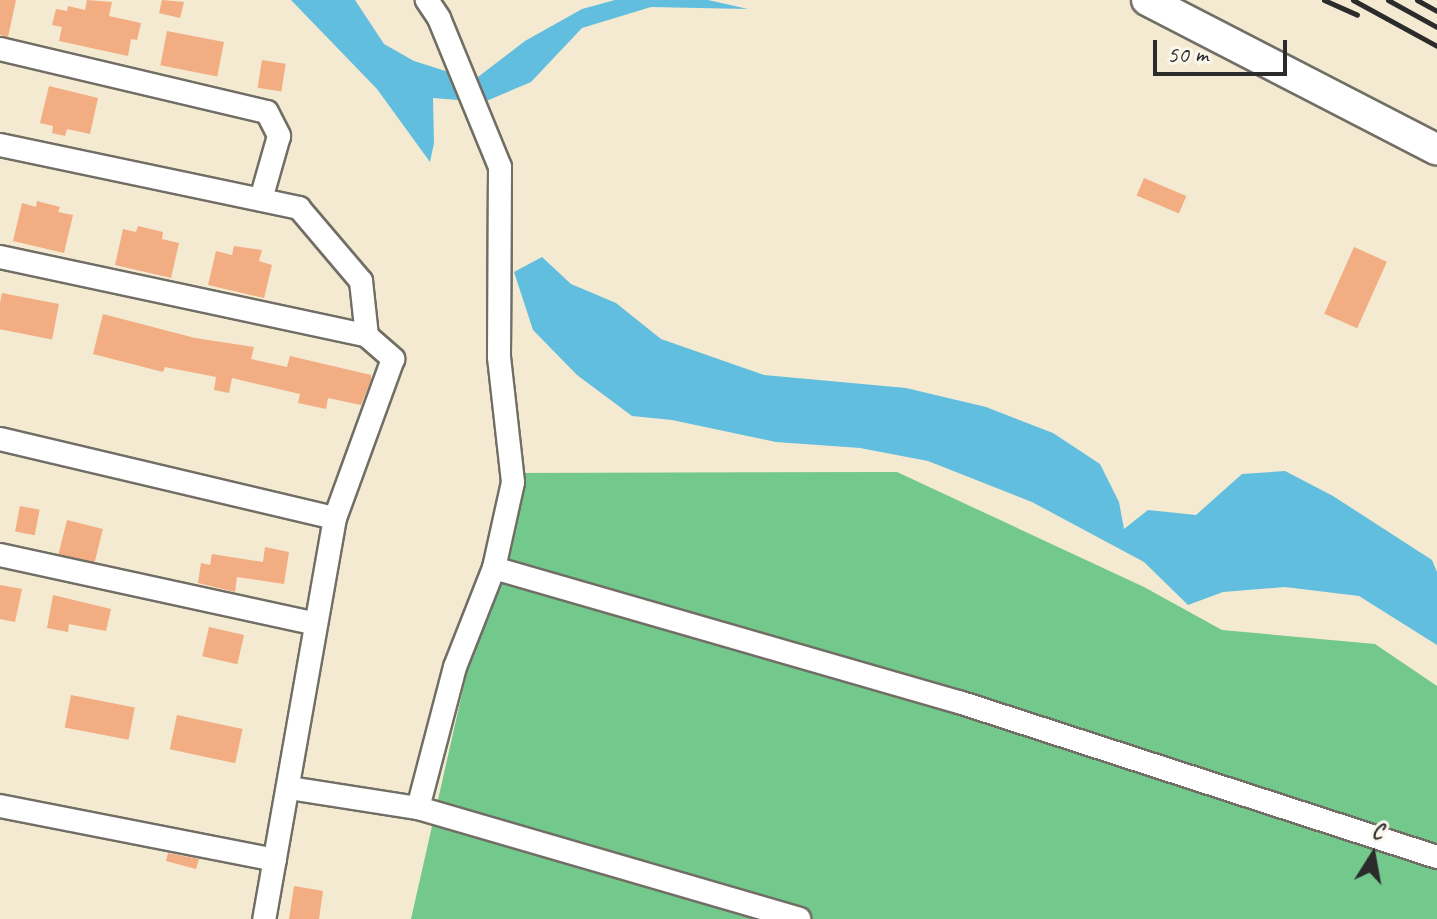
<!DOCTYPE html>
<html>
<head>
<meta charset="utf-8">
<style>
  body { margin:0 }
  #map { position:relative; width:1437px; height:919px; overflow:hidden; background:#f4e9d1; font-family:Caveat,sans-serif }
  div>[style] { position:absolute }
  .green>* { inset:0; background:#73c88c }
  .water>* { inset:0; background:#61bedf }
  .building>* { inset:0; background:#f2ae82; transform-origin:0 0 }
  .roads { filter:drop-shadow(2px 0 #716e65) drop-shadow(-2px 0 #716e65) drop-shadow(0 2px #716e65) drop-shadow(0 -2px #716e65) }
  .street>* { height:22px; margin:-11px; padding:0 11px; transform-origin:11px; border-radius:11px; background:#fff }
  .secondary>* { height:30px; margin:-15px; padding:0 15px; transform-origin:15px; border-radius:15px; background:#fff }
  .rail>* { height:5px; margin:-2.5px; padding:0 2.5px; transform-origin:2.5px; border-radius:2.5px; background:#2b2b2b }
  span { translate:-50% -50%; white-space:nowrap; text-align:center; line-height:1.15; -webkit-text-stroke:6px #fbf7ec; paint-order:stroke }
  .north { position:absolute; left:1333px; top:815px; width:80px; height:80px; -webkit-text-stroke:6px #fbf7ec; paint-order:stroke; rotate:11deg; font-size:22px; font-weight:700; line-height:32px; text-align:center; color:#2b2b2b }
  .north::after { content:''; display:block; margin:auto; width:28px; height:36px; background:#2b2b2b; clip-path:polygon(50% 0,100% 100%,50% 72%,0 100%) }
  .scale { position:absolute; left:1153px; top:40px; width:134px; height:36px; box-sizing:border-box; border:4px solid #2b2b2b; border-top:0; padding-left:10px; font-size:24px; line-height:28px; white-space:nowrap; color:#2b2b2b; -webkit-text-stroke:6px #fbf7ec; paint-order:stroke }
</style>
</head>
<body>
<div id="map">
  <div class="green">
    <div style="clip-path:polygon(897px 472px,1144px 587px,1222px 630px,1375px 644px,1437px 686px,1437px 919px,411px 919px,512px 473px)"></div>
  </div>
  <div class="water">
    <div style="clip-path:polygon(291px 0,355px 0,384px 44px,414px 61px,474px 80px,525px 41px,582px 9px,615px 0,708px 0,748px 9px,651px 7px,582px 28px,531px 82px,484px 102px,433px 98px,434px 143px,430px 162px,377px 89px)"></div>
    <div style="clip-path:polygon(542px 257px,571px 284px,616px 303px,661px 339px,764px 375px,906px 388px,986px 407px,1053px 433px,1100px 464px,1119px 502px,1124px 529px,1148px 510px,1196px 515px,1242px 474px,1285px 471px,1333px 496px,1432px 560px,1437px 572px,1437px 645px,1359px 596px,1285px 587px,1223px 592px,1188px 605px,1144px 562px,1032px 502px,928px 461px,860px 448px,776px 442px,672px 420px,632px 416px,577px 375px,533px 330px,514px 272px)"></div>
  </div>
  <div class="building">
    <div style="clip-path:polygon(0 0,16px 0,8px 37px,0 35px)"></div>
    <div style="clip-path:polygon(87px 0,112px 2px,109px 16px,141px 23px,137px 40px,131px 39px,128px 56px,59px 41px,62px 27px,52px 25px,56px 9px,67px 11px,68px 6px,85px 10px)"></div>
    <div style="clip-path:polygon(162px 0,184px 2px,180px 18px,159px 13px)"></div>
    <div style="left:167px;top:31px;width:58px;height:35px;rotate:11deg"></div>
    <div style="left:262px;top:60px;width:24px;height:28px;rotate:9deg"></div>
    <div style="clip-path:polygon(49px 86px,98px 98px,90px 134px,67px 129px,65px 136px,52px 133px,53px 126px,40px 123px)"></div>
    <div style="left:1144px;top:178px;width:46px;height:19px;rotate:23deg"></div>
    <div style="clip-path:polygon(37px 201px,60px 207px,58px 212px,73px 215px,64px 253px,13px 241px,22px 203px,36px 207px)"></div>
    <div style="clip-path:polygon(138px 226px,163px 232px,162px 239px,179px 243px,171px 278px,115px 265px,123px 229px,136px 232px)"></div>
    <div style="clip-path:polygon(234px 246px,262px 250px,259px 261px,272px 265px,264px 298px,208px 285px,216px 251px,232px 255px)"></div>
    <div style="left:1354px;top:247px;width:36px;height:73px;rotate:24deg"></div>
    <div style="left:2px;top:293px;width:58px;height:36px;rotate:11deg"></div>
    <div style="clip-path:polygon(103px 314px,195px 338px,254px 347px,251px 359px,287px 367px,290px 356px,371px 375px,371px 380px,361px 405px,328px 398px,326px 409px,298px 403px,300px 394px,232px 378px,229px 393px,214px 390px,216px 377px,165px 367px,163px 372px,93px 354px)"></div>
    <div style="left:20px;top:506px;width:20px;height:26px;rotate:11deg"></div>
    <div style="left:67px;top:520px;width:37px;height:35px;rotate:14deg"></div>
    <div style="clip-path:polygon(265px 547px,289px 552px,284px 584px,237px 577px,235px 592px,198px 583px,201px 563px,210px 565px,212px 554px,263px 562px)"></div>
    <div style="clip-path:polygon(0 585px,22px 589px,15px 622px,0 619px)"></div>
    <div style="clip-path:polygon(53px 595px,111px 609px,106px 631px,69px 624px,68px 632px,47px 628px)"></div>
    <div style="left:209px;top:627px;width:36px;height:30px;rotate:13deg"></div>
    <div style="left:71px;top:695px;width:65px;height:33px;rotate:11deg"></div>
    <div style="left:177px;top:715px;width:67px;height:35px;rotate:12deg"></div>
    <div style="clip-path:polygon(168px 853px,199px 859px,196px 869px,166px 861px)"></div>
    <div style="clip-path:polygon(294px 886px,323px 891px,319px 919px,289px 919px)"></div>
  </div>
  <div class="roads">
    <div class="street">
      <div style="left:0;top:49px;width:274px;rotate:13.3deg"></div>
      <div style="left:267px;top:112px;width:27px;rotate:63deg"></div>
      <div style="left:279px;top:136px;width:66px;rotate:105.9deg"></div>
      <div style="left:0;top:145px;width:306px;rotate:11.9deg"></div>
      <div style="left:299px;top:208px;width:96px;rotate:49.7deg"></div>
      <div style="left:361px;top:281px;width:55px;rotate:83.8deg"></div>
      <div style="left:0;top:257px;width:375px;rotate:12.1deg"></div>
      <div style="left:367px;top:336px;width:35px;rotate:41deg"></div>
      <div style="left:393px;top:359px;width:169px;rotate:110deg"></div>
      <div style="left:335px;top:518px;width:407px;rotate:100deg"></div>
      <div style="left:0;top:439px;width:344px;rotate:13.3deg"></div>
      <div style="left:0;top:555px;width:323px;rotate:12.3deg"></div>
      <div style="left:494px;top:568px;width:484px;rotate:16.1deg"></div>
      <div style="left:959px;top:702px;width:503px;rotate:17.97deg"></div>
      <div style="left:290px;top:788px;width:130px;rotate:8.9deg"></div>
      <div style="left:418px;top:808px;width:146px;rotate:-75.3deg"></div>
      <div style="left:455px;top:667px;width:106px;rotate:-68.5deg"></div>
      <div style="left:494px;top:568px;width:88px;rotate:-77.5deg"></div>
      <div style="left:513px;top:482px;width:126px;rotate:-96.4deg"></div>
      <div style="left:499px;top:357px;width:190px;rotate:-89.7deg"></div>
      <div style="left:500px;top:167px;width:161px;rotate:-112.3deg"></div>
      <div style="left:439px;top:18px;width:22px;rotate:-124deg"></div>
      <div style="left:0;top:806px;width:280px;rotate:11.1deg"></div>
      <div style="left:418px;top:808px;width:397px;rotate:16.2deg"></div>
    </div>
    <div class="secondary">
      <div style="left:1147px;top:0;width:326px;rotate:27.3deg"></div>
    </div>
  </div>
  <div class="rail">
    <div style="left:1324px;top:0;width:36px;rotate:24deg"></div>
    <div style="left:1353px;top:0;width:96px;rotate:28.7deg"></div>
    <div style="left:1388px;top:0;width:56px;rotate:28.9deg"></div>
    <div style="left:1417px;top:0;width:23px;rotate:29deg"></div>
  </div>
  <div class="north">С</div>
  <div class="scale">50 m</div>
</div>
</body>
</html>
